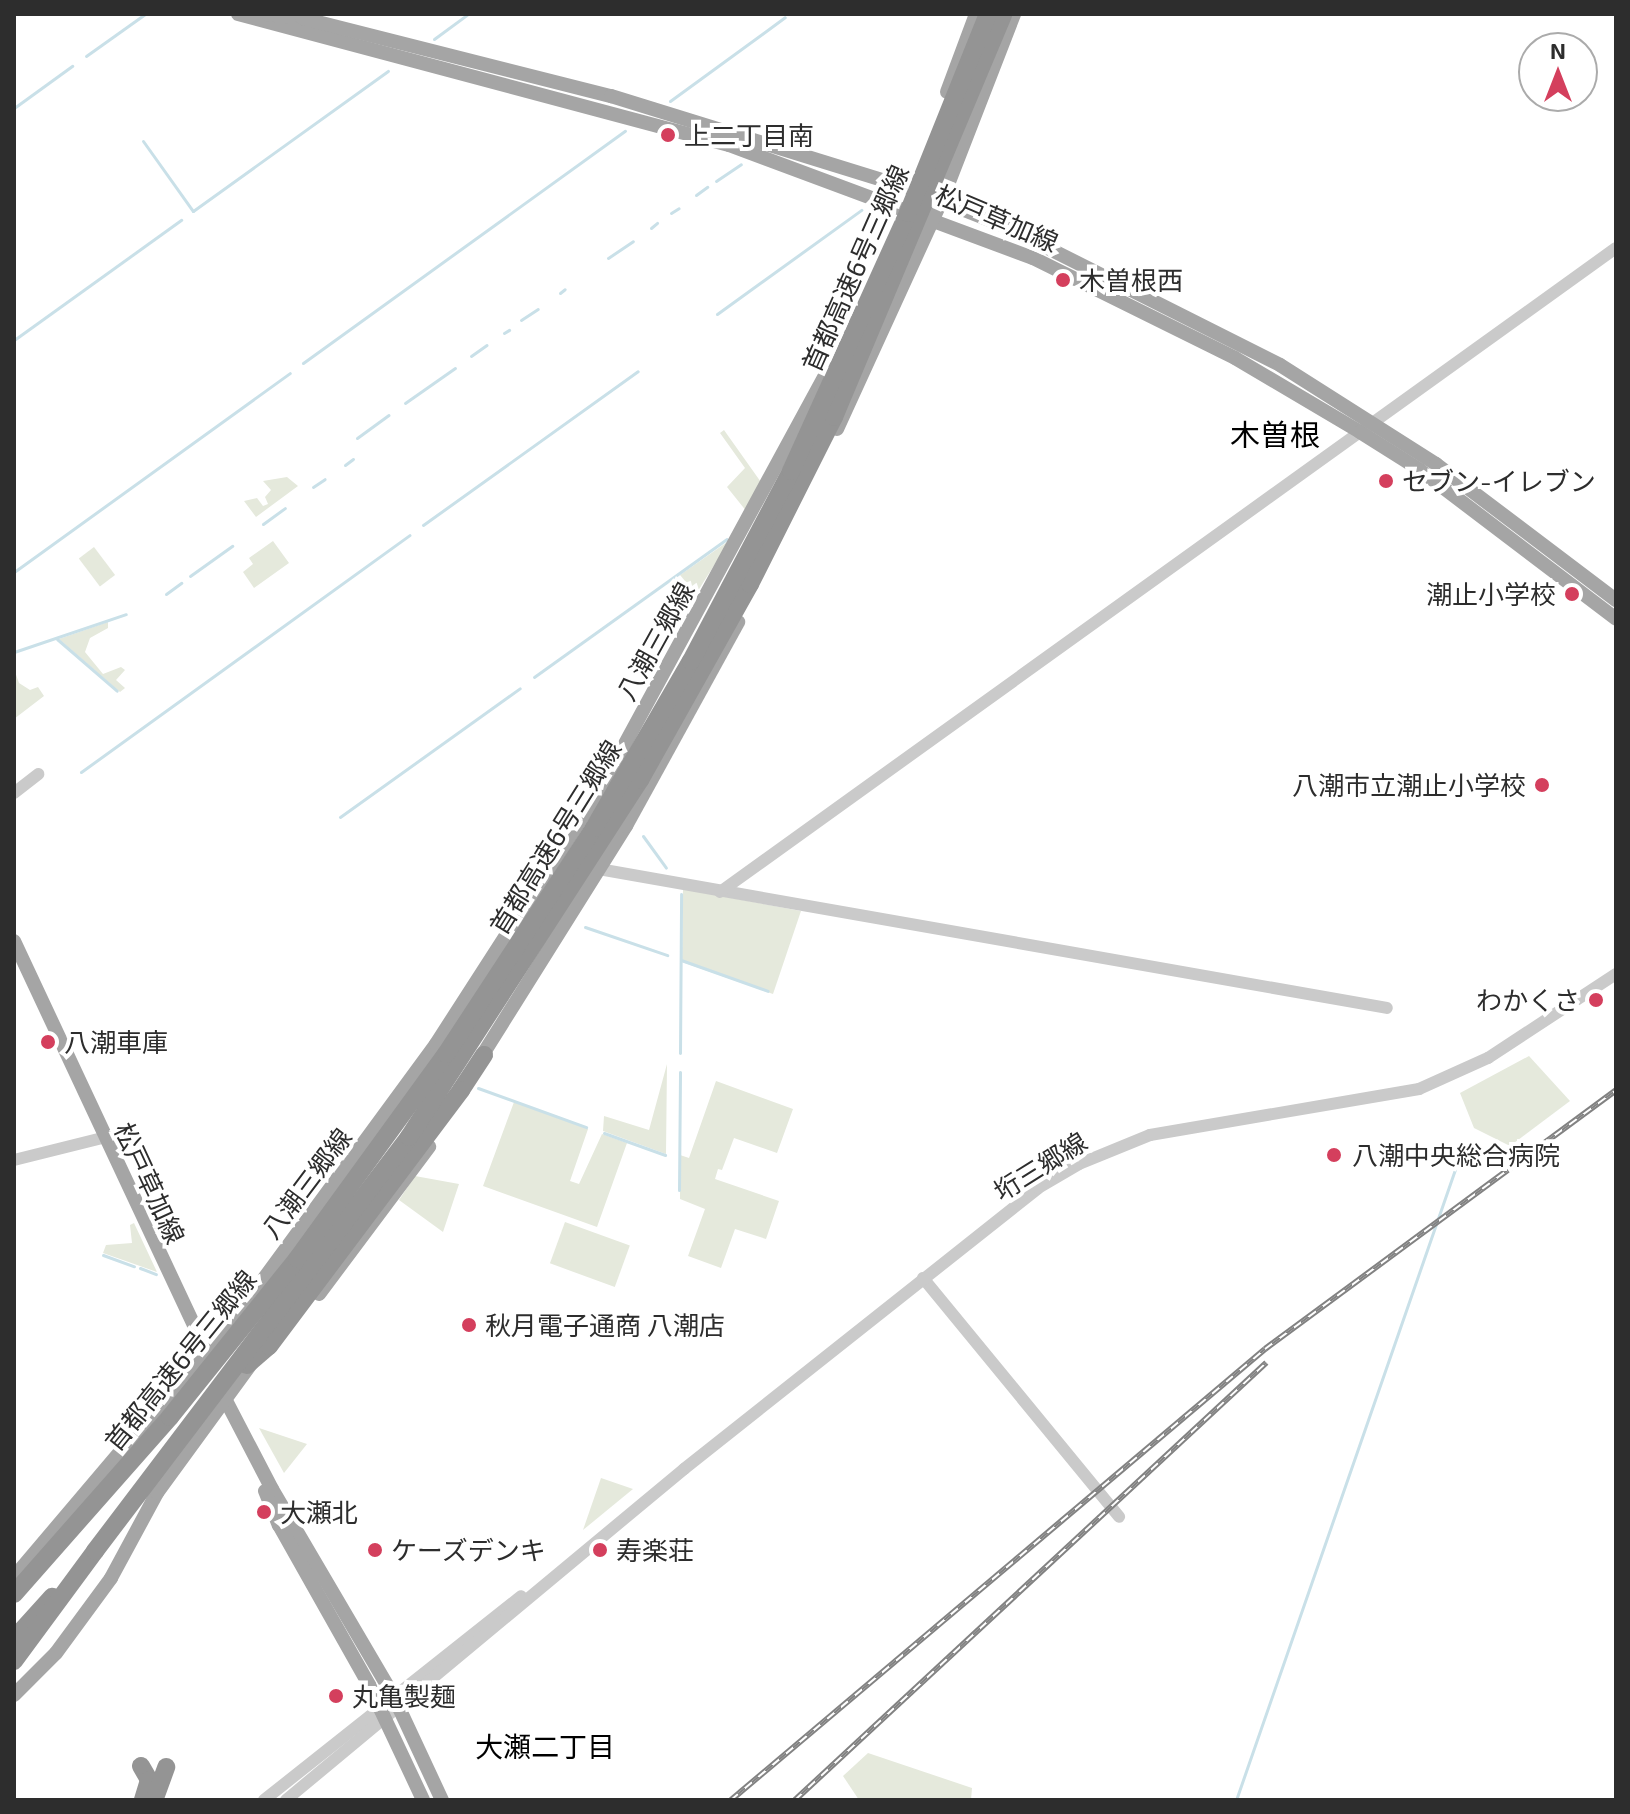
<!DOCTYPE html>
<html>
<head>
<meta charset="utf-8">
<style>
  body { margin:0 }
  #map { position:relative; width:1630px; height:1814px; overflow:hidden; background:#fff; font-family:"Exo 2","Noto Sans JP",sans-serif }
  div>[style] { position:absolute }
  .green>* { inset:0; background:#e5e9dc; transform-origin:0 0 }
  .stream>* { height:3px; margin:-1.5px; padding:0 1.5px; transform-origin:1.5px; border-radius:1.5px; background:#c9e0e8 }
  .minor>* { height:12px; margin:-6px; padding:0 6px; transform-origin:6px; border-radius:6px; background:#cacaca }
  .major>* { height:14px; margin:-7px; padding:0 7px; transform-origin:7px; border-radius:7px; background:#a5a5a5 }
  .highway>* { height:18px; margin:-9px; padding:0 9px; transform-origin:9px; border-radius:9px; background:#949494 }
  .rail>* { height:6px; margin-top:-3px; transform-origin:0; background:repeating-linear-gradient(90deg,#fff 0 9px,#828282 0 18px); box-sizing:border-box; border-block:2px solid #828282 }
  .highway-bridge>* { height:18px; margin:-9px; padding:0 9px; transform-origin:9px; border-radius:9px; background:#949494 }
  .dots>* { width:22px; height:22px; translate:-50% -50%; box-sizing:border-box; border:4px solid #fff; border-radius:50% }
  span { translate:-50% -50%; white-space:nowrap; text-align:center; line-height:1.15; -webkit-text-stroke:8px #fff; paint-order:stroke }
  .poi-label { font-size:26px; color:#2d2d2d }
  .left { translate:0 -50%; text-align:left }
  .right { translate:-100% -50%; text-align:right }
  .street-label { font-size:26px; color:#2d2d2d }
  .neighbourhood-label { font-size:28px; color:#000 }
  .quarter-label { font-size:30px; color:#000 }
  .frame { position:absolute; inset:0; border:16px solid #2d2d2d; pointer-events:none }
  .north { position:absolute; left:1518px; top:32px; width:80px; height:80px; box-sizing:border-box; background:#fff; border:2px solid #ababab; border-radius:50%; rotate:0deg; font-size:22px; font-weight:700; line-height:32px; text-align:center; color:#2d2d2d }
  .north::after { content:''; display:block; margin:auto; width:28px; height:36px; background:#d43f5d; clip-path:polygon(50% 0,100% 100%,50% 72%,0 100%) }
</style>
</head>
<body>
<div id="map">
  <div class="green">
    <div style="clip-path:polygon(724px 430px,763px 485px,747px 512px,727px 487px,745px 468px,720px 433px)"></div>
    <div style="clip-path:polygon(287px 477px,298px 486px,256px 517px,244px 501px,257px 498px,263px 506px,268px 504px,265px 497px,271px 490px,263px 481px)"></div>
    <div style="clip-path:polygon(730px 540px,696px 594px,680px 575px)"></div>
    <div style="clip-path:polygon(273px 541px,289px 563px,254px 588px,243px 572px,253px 564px,249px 558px)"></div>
    <div style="left:94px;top:547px;width:35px;height:19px;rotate:53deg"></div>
    <div style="clip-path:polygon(108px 622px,108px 628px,90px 638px,85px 652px,103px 674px,121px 667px,125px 670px,116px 680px,125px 688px,120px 692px,59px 639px)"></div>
    <div style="clip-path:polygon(14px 669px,19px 683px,30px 690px,38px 687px,44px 696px,14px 719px)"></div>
    <div style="clip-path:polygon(683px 889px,801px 911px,773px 994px,682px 962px)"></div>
    <div style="clip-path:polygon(1529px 1056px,1570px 1101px,1510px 1146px,1474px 1128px,1460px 1093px)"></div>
    <div style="clip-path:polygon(667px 1064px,666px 1154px,603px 1131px,604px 1116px,649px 1130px)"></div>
    <div style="clip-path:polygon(716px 1081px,793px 1109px,777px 1153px,734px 1138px,722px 1170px,718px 1169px,715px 1179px,779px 1201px,766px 1239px,735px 1229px,721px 1268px,688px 1256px,705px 1209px,680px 1199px,680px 1155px,689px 1158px)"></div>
    <div style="clip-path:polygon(514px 1102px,588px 1129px,570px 1181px,579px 1184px,602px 1134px,627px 1143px,597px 1227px,483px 1186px)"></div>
    <div style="clip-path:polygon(415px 1176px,459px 1184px,443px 1232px,399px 1200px)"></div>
    <div style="left:565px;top:1222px;width:69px;height:44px;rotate:20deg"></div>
    <div style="clip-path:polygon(134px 1223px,157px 1272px,103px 1253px,106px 1245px,132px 1243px,130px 1225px)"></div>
    <div style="clip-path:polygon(259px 1428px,307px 1444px,284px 1473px)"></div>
    <div style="clip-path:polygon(601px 1478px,633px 1489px,583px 1530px)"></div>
    <div style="clip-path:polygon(868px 1753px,972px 1788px,971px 1800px,859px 1800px,843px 1776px)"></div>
  </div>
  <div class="stream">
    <div style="left:434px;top:39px;width:42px;rotate:-36.3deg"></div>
    <div style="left:86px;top:56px;width:72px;rotate:-35.4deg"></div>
    <div style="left:670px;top:101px;width:142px;rotate:-36.1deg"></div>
    <div style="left:14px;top:108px;width:72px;rotate:-35.9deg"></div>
    <div style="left:143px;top:141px;width:86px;rotate:54.5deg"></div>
    <div style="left:193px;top:211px;width:240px;rotate:-35.7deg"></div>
    <div style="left:716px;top:181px;width:30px;rotate:-34deg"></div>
    <div style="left:696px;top:195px;width:14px;rotate:-36deg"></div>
    <div style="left:671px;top:213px;width:9px;rotate:-32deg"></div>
    <div style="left:651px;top:228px;width:8px;rotate:-40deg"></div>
    <div style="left:608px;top:258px;width:30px;rotate:-34deg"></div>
    <div style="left:560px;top:293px;width:6px;rotate:-39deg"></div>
    <div style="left:717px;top:314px;width:178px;rotate:-35.8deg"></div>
    <div style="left:521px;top:320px;width:20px;rotate:-33deg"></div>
    <div style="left:504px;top:333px;width:6px;rotate:-31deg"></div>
    <div style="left:14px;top:340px;width:206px;rotate:-35.7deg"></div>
    <div style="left:471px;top:356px;width:19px;rotate:-35deg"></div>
    <div style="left:303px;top:363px;width:397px;rotate:-35.8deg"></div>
    <div style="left:405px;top:403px;width:61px;rotate:-35deg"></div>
    <div style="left:357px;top:438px;width:39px;rotate:-36deg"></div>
    <div style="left:345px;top:465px;width:10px;rotate:-37deg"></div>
    <div style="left:313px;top:487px;width:14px;rotate:-34deg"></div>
    <div style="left:263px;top:524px;width:27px;rotate:-36deg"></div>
    <div style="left:423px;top:525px;width:264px;rotate:-35.6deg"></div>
    <div style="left:14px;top:572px;width:340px;rotate:-35.8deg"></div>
    <div style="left:190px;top:576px;width:52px;rotate:-35.5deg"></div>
    <div style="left:166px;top:594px;width:19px;rotate:-36deg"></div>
    <div style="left:57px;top:639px;width:79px;rotate:40.9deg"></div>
    <div style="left:14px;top:652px;width:118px;rotate:-18.7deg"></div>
    <div style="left:534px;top:677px;width:237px;rotate:-35.6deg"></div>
    <div style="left:81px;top:772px;width:405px;rotate:-35.8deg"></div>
    <div style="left:340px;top:817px;width:221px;rotate:-35.6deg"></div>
    <div style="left:643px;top:836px;width:39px;rotate:54deg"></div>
    <div style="left:585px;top:927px;width:87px;rotate:18.9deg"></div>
    <div style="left:681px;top:960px;width:92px;rotate:19.6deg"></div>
    <div style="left:680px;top:1053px;width:159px;rotate:-89.6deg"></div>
    <div style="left:478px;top:1088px;width:115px;rotate:19.9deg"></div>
    <div style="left:604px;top:1133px;width:65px;rotate:19.8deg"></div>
    <div style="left:679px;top:1190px;width:118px;rotate:-89.5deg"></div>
    <div style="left:103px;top:1255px;width:33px;rotate:20deg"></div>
    <div style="left:140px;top:1268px;width:17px;rotate:21deg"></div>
    <div style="left:1236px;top:1800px;width:686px;rotate:-70.85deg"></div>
  </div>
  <div class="minor">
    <div style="left:14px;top:793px;width:31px;rotate:-38deg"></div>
    <div style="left:593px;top:868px;width:806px;rotate:10deg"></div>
    <div style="left:720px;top:892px;width:1103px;rotate:-35.71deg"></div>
    <div style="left:14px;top:1160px;width:91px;rotate:-14deg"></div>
    <div style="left:923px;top:1278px;width:309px;rotate:50.6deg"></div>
    <div style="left:264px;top:1800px;width:328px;rotate:-38.4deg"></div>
    <div style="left:286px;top:1800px;width:518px;rotate:-39.75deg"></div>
    <div style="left:684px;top:1469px;width:452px;rotate:-38.4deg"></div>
    <div style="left:1038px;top:1188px;width:48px;rotate:-30.3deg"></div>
    <div style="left:1079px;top:1164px;width:77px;rotate:-22.2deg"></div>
    <div style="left:1150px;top:1135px;width:273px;rotate:-9.7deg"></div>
    <div style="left:1419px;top:1089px;width:76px;rotate:-24.2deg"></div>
    <div style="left:1488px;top:1058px;width:153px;rotate:-33.3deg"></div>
  </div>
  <div class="major">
    <div style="left:238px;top:14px;width:508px;rotate:14.94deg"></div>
    <div style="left:729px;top:145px;width:324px;rotate:20.4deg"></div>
    <div style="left:1033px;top:258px;width:225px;rotate:26.3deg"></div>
    <div style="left:1235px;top:358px;width:145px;rotate:30.6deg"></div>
    <div style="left:1360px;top:432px;width:71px;rotate:32.3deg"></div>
    <div style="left:1420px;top:470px;width:246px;rotate:37.2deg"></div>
    <div style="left:267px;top:14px;width:35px;rotate:7deg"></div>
    <div style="left:302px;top:18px;width:319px;rotate:14.2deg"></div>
    <div style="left:611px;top:96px;width:314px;rotate:17.2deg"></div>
    <div style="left:911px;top:189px;width:98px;rotate:21.6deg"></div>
    <div style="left:1002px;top:225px;width:311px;rotate:26.7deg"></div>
    <div style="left:1280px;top:365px;width:185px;rotate:32.4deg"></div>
    <div style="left:1436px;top:464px;width:226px;rotate:37.1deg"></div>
    <div style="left:947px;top:92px;width:83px;rotate:-69.6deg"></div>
    <div style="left:837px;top:429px;width:252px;rotate:-65.4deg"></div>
    <div style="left:942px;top:200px;width:199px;rotate:-68.8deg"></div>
    <div style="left:14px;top:941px;width:460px;rotate:64.9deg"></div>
    <div style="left:478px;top:1062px;width:279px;rotate:-57.9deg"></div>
    <div style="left:626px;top:826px;width:233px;rotate:-61.2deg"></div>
    <div style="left:319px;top:1294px;width:184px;rotate:-53.2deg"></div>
    <div style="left:222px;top:1393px;width:108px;rotate:62.5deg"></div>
    <div style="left:272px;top:1489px;width:239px;rotate:59.6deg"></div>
    <div style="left:393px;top:1695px;width:116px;rotate:65deg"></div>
    <div style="left:265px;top:1491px;width:37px;rotate:68deg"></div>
    <div style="left:279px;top:1525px;width:184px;rotate:60.6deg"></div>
    <div style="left:369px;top:1685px;width:127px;rotate:64.8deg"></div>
    <div style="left:14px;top:1577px;width:354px;rotate:-49.7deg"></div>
    <div style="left:243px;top:1307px;width:326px;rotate:-53.7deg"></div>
    <div style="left:436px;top:1044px;width:305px;rotate:-57.2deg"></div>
    <div style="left:601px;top:788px;width:469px;rotate:-61.5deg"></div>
    <div style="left:14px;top:1695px;width:59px;rotate:-45deg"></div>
    <div style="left:56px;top:1653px;width:93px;rotate:-53.7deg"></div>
    <div style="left:111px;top:1578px;width:97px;rotate:-61.6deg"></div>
    <div style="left:157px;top:1493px;width:165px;rotate:-53.9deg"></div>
  </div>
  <div class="highway">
    <div style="left:461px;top:1090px;width:42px;rotate:-56.7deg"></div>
    <div style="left:14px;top:1639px;width:57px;rotate:-47.9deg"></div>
    <div style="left:14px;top:1661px;width:137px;rotate:-53.6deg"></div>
    <div style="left:141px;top:1766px;width:16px;rotate:60deg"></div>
    <div style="left:149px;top:1780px;width:21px;rotate:107deg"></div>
    <div style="left:155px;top:1798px;width:33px;rotate:-70deg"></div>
  </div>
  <div class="rail">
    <div style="left:731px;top:1800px;width:699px;rotate:-40.18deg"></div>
    <div style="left:1265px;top:1349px;width:436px;rotate:-36.4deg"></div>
    <div style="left:795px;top:1800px;width:643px;rotate:-42.86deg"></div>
  </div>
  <div class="highway-bridge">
    <div style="left:247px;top:1365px;width:29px;rotate:-41deg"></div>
    <div style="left:269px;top:1346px;width:320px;rotate:-53.1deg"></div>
    <div style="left:95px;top:1551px;width:520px;rotate:-52.82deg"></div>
    <div style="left:409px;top:1137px;width:425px;rotate:-57.1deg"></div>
    <div style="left:640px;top:780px;width:225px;rotate:-60.7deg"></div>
    <div style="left:750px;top:584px;width:187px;rotate:-63.3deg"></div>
    <div style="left:834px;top:417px;width:437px;rotate:-67.2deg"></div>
    <div style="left:14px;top:1594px;width:236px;rotate:-48.6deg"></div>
    <div style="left:170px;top:1417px;width:203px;rotate:-51.2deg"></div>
    <div style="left:297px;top:1259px;width:253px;rotate:-54deg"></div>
    <div style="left:446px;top:1054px;width:270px;rotate:-56.8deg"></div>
    <div style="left:594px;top:828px;width:193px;rotate:-59.9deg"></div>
    <div style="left:691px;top:661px;width:215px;rotate:-62.2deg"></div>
    <div style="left:791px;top:471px;width:283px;rotate:-65.6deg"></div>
    <div style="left:908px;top:213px;width:214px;rotate:-68.1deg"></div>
  </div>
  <div class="dots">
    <div style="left:668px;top:135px;background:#d43f5d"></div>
    <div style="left:1063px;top:280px;background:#d43f5d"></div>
    <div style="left:1386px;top:481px;background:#d43f5d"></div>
    <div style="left:1572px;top:594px;background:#d43f5d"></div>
    <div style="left:1542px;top:785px;background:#d43f5d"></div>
    <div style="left:1596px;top:1000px;background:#d43f5d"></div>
    <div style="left:48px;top:1042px;background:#d43f5d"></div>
    <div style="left:1334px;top:1155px;background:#d43f5d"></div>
    <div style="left:469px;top:1325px;background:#d43f5d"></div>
    <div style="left:264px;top:1512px;background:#d43f5d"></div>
    <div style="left:375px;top:1550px;background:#d43f5d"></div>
    <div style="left:600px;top:1550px;background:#d43f5d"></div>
    <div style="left:336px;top:1696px;background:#d43f5d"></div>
  </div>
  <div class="poi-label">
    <span class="left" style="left:684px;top:135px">上二丁目南</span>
    <span class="left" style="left:1079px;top:280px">木曽根西</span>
    <span class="left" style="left:1402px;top:481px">セブン-イレブン</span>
    <span class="right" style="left:1556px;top:594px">潮止小学校</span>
    <span class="right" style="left:1526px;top:785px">八潮市立潮止小学校</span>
    <span class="right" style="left:1580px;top:1000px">わかくさ</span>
    <span class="left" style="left:64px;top:1042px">八潮車庫</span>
    <span class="left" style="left:1352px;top:1155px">八潮中央総合病院</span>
    <span class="left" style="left:485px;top:1325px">秋月電子通商 八潮店</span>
    <span class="left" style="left:280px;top:1512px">大瀬北</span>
    <span class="left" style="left:391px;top:1550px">ケーズデンキ</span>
    <span class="left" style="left:616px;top:1550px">寿楽荘</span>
    <span class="left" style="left:352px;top:1696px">丸亀製麺</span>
  </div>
  <div class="street-label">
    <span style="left:997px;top:218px;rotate:23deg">松戸草加線</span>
    <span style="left:855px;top:268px;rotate:-66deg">首都高速6号三郷線</span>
    <span style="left:655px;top:641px;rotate:-61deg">八潮三郷線</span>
    <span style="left:555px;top:837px;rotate:-58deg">首都高速6号三郷線</span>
    <span style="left:1040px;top:1166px;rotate:-32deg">垳三郷線</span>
    <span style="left:150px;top:1183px;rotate:65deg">松戸草加線</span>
    <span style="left:306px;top:1183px;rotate:-53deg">八潮三郷線</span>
    <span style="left:180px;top:1360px;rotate:-51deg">首都高速6号三郷線</span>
  </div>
  <div class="neighbourhood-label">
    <span style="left:545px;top:1746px">大瀬二丁目</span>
  </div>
  <div class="quarter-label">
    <span style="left:1275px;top:434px">木曽根</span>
  </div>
  <div class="frame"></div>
  <div class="north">N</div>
</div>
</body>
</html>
